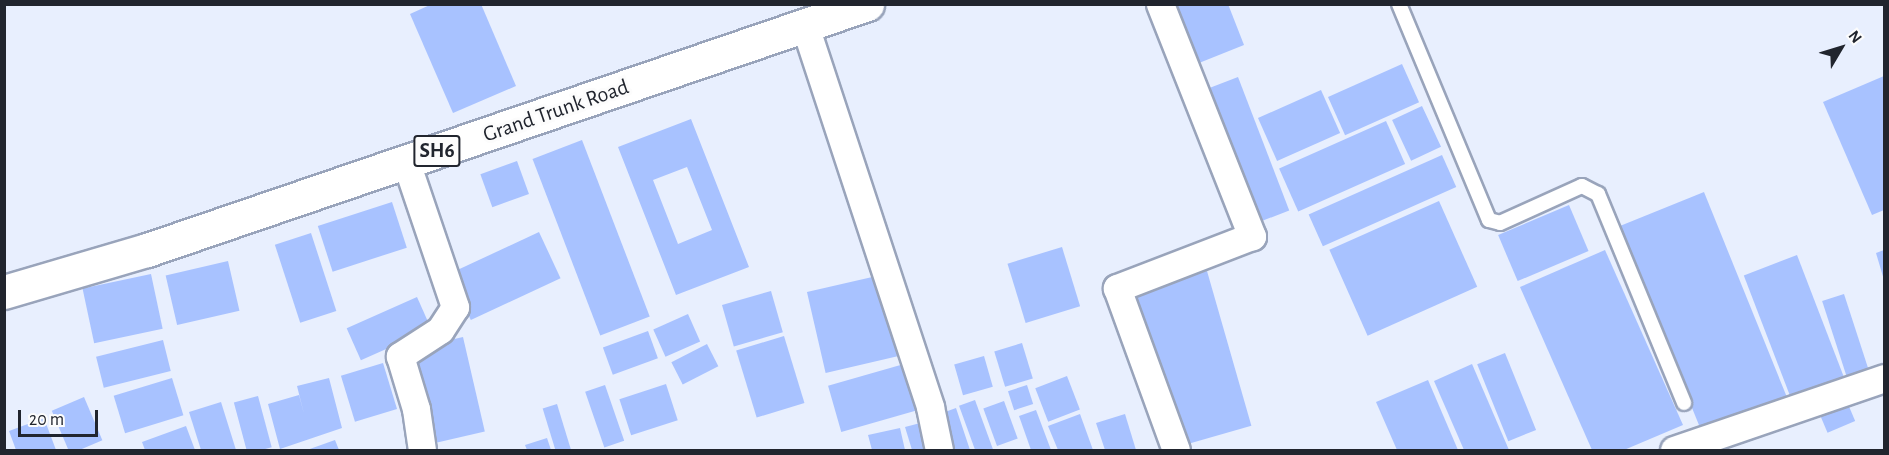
<!DOCTYPE html>
<html>
<head>
<meta charset="utf-8">
<style>
  body { margin:0 }
  #map { position:relative; width:1889px; height:455px; overflow:hidden; background:#e8effe; font-family:"Alegreya Sans",sans-serif }
  div>[style] { position:absolute }
  .building>* { inset:0; background:#a8c2ff; transform-origin:0 0 }
  .roads { filter:drop-shadow(2px 0 #99a4bb) drop-shadow(-2px 0 #99a4bb) drop-shadow(0 2px #99a4bb) drop-shadow(0 -2px #99a4bb) }
  .lane>* { height:14px; margin:-7px; padding:0 7px; transform-origin:7px; border-radius:7px; background:#fff }
  .street>* { height:27px; margin:-13.5px; padding:0 13.5px; transform-origin:13.5px; border-radius:13.5px; background:#fff }
  .primary>* { height:33px; margin:-16.5px; padding:0 16.5px; transform-origin:16.5px; border-radius:16.5px; background:#fff }
  span { translate:-50% -50%; white-space:nowrap; text-align:center; line-height:1.15; -webkit-text-stroke:6px #fcfcfc; paint-order:stroke }
  .shield-label span { padding:2px 4px; background:#fcfcfc; border:2px solid; border-radius:4px; -webkit-text-stroke-width:0 }
  .shield-label { font-size:21px; color:#21252e; font-weight:700 }
  .street-label { font-size:22px; color:#21252e }
  .frame { position:absolute; inset:0; border:6px solid #21252e; pointer-events:none }
  .north { position:absolute; left:1811px; top:18px; width:60px; height:60px; -webkit-text-stroke:4px #fcfcfc; paint-order:stroke; rotate:52deg; font-size:16px; font-weight:700; line-height:24px; text-align:center; color:#21252e }
  .north::after { content:''; display:block; margin:auto; width:21px; height:27px; background:#21252e; clip-path:polygon(50% 0,100% 100%,50% 72%,0 100%) }
  .scale { position:absolute; left:18px; top:410px; width:80px; height:27px; box-sizing:border-box; border:3px solid #21252e; border-top:0; padding-left:8px; font-size:18px; line-height:21px; white-space:nowrap; color:#21252e; -webkit-text-stroke:4px #fcfcfc; paint-order:stroke }
</style>
</head>
<body>
<div id="map">
  <div class="building">
    <div style="clip-path:polygon(432px 4px,481px 4px,516px 86px,453px 113px,410px 14px)"></div>
    <div style="clip-path:polygon(1169px 4px,1228px 4px,1244px 45px,1194px 65px)"></div>
    <div style="left:1402px;top:64px;width:42px;height:81px;rotate:66deg"></div>
    <div style="clip-path:polygon(1884px 76px,1884px 210px,1872px 215px,1823px 102px)"></div>
    <div style="left:1238px;top:77px;width:143px;height:39px;rotate:69deg"></div>
    <div style="left:1321px;top:90px;width:47px;height:69px;rotate:66deg"></div>
    <div style="left:1422px;top:106px;width:45px;height:33px;rotate:65deg"></div>
    <div style="clip-path:polygon(evenodd,691px 119px,749px 267px,676px 295px,618px 147px,691px 119px,687px 167px,712px 230px,678px 244px,653px 180px,687px 167px)"></div>
    <div style="left:1386px;top:121px;width:47px;height:117px;rotate:66deg"></div>
    <div style="left:582px;top:140px;width:189px;height:53px;rotate:69deg"></div>
    <div style="left:1442px;top:155px;width:35px;height:146px;rotate:66deg"></div>
    <div style="left:517px;top:161px;width:35px;height:39px;rotate:70deg"></div>
    <div style="left:1704px;top:192px;width:225px;height:92px;rotate:68deg"></div>
    <div style="left:1439px;top:201px;width:94px;height:120px;rotate:66deg"></div>
    <div style="left:392px;top:202px;width:48px;height:78px;rotate:72deg"></div>
    <div style="left:1569px;top:205px;width:50px;height:77px;rotate:67deg"></div>
    <div style="left:539px;top:232px;width:51px;height:99px;rotate:65deg"></div>
    <div style="left:311px;top:233px;width:82px;height:38px;rotate:72deg"></div>
    <div style="left:1062px;top:247px;width:62px;height:57px;rotate:73deg"></div>
    <div style="clip-path:polygon(1605px 250px,1683px 425px,1624px 450px,1592px 450px,1520px 287px)"></div>
    <div style="clip-path:polygon(1884px 250px,1884px 280px,1876px 253px)"></div>
    <div style="left:1797px;top:255px;width:134px;height:57px;rotate:69deg"></div>
    <div style="left:228px;top:261px;width:51px;height:64px;rotate:77deg"></div>
    <div style="left:1207px;top:271px;width:161px;height:78px;rotate:74deg"></div>
    <div style="left:151px;top:274px;width:56px;height:70px;rotate:78deg"></div>
    <div style="left:881px;top:275px;width:83px;height:76px;rotate:77deg"></div>
    <div style="left:771px;top:291px;width:43px;height:51px;rotate:74deg"></div>
    <div style="left:1844px;top:294px;width:82px;height:23px;rotate:72deg"></div>
    <div style="left:417px;top:297px;width:35px;height:77px;rotate:66deg"></div>
    <div style="left:688px;top:314px;width:30px;height:38px;rotate:66deg"></div>
    <div style="left:648px;top:331px;width:29px;height:48px;rotate:70deg"></div>
    <div style="left:784px;top:336px;width:70px;height:50px;rotate:73deg"></div>
    <div style="left:463px;top:337px;width:97px;height:50px;rotate:77deg"></div>
    <div style="left:163px;top:340px;width:32px;height:69px;rotate:76deg"></div>
    <div style="left:1022px;top:343px;width:37px;height:29px;rotate:73deg"></div>
    <div style="left:707px;top:344px;width:25px;height:40px;rotate:63deg"></div>
    <div style="left:1505px;top:353px;width:83px;height:30px;rotate:68deg"></div>
    <div style="left:984px;top:356px;width:32px;height:31px;rotate:74deg"></div>
    <div style="left:383px;top:363px;width:48px;height:44px;rotate:73deg"></div>
    <div style="left:904px;top:364px;width:48px;height:79px;rotate:74deg"></div>
    <div style="clip-path:polygon(1472px 364px,1509px 450px,1464px 450px,1434px 381px)"></div>
    <div style="left:1067px;top:376px;width:36px;height:34px;rotate:69deg"></div>
    <div style="left:172px;top:378px;width:39px;height:61px;rotate:73deg"></div>
    <div style="clip-path:polygon(329px 378px,342px 428px,280px 449px,268px 404px,299px 395px,304px 414px,297px 386px)"></div>
    <div style="clip-path:polygon(1428px 380px,1458px 450px,1397px 450px,1376px 402px)"></div>
    <div style="left:666px;top:384px;width:38px;height:49px;rotate:72deg"></div>
    <div style="left:605px;top:385px;width:59px;height:21px;rotate:71deg"></div>
    <div style="left:1027px;top:385px;width:20px;height:20px;rotate:72deg"></div>
    <div style="left:258px;top:396px;width:53px;height:25px;rotate:75deg"></div>
    <div style="left:84px;top:397px;width:47px;height:35px;rotate:67deg"></div>
    <div style="left:1845px;top:397px;width:26px;height:30px;rotate:67deg"></div>
    <div style="left:975px;top:400px;width:53px;height:17px;rotate:70deg"></div>
    <div style="left:1004px;top:401px;width:40px;height:22px;rotate:70deg"></div>
    <div style="clip-path:polygon(221px 402px,236px 450px,201px 450px,189px 412px)"></div>
    <div style="left:557px;top:404px;width:48px;height:15px;rotate:73deg"></div>
    <div style="clip-path:polygon(956px 408px,970px 450px,945px 450px,934px 416px)"></div>
    <div style="clip-path:polygon(1036px 410px,1051px 450px,1031px 450px,1019px 416px)"></div>
    <div style="clip-path:polygon(1080px 414px,1093px 450px,1058px 450px,1048px 426px)"></div>
    <div style="clip-path:polygon(1125px 414px,1136px 450px,1105px 450px,1096px 423px)"></div>
    <div style="clip-path:polygon(44px 418px,56px 450px,16px 450px,9px 431px)"></div>
    <div style="clip-path:polygon(928px 421px,936px 450px,912px 450px,905px 427px)"></div>
    <div style="clip-path:polygon(186px 426px,195px 450px,145px 450px,142px 442px)"></div>
    <div style="clip-path:polygon(900px 428px,905px 450px,872px 450px,868px 435px)"></div>
    <div style="clip-path:polygon(547px 438px,551px 450px,527px 450px,525px 445px)"></div>
    <div style="clip-path:polygon(335px 440px,339px 450px,307px 450px)"></div>
  </div>
  <div class="roads">
    <div class="lane">
      <div style="left:1399px;top:4px;width:234px;rotate:67.4deg"></div>
      <div style="left:1489px;top:220px;width:11px;rotate:15deg"></div>
      <div style="left:1500px;top:223px;width:90px;rotate:-24.3deg"></div>
      <div style="left:1582px;top:186px;width:18px;rotate:27deg"></div>
      <div style="left:1598px;top:194px;width:226px;rotate:67.6deg"></div>
    </div>
    <div class="street">
      <div style="left:1160px;top:4px;width:250px;rotate:68.4deg"></div>
      <div style="left:1252px;top:236px;width:145px;rotate:158.9deg"></div>
      <div style="left:1117px;top:288px;width:172px;rotate:70deg"></div>
      <div style="left:805px;top:26px;width:401px;rotate:71.8deg"></div>
      <div style="left:930px;top:407px;width:44px;rotate:78.2deg"></div>
      <div style="left:406px;top:162px;width:153px;rotate:71.3deg"></div>
      <div style="left:455px;top:307px;width:27px;rotate:123deg"></div>
      <div style="left:440px;top:330px;width:48px;rotate:147deg"></div>
      <div style="left:400px;top:356px;width:55px;rotate:73.2deg"></div>
      <div style="left:416px;top:409px;width:41px;rotate:81.7deg"></div>
      <div style="left:1674px;top:450px;width:222px;rotate:-18.9deg"></div>
    </div>
    <div class="primary">
      <div style="left:4px;top:292px;width:149px;rotate:-16.4deg"></div>
      <div style="left:147px;top:250px;width:761px;rotate:-18.86deg"></div>
    </div>
  </div>
  <div class="shield-label">
    <span style="left:437px;top:151px">SH6</span>
  </div>
  <div class="street-label">
    <span style="left:556px;top:111px;rotate:-19deg">Grand Trunk Road</span>
  </div>
  <div class="frame"></div>
  <div class="north">N</div>
  <div class="scale">20 m</div>
</div>
</body>
</html>
